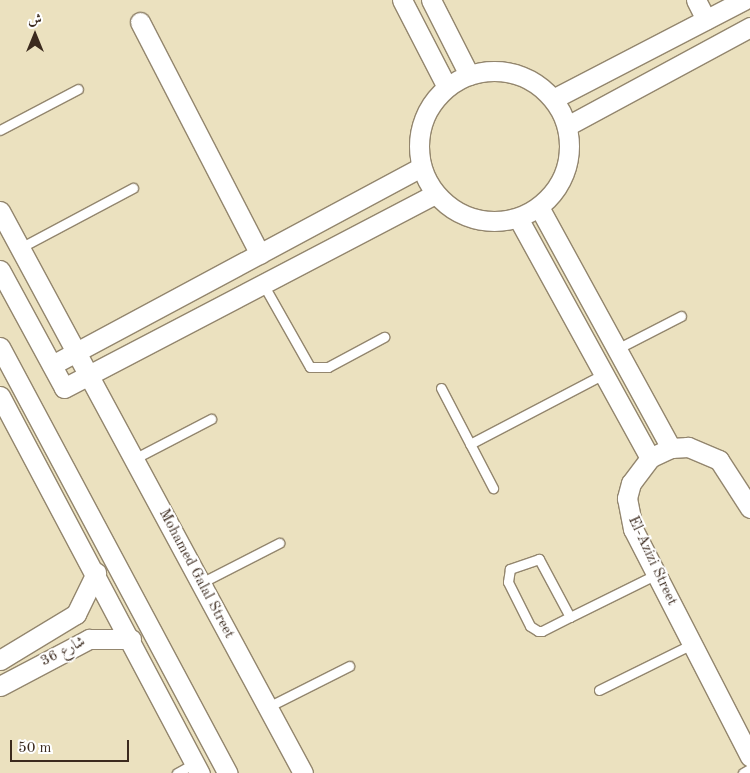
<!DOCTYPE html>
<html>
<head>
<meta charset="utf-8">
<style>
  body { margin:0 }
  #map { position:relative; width:750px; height:773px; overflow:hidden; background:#ebe1bf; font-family:"Old Standard TT",Amiri,serif }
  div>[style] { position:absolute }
  .roads { filter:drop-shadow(1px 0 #93866e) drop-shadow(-1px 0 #93866e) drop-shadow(0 1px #93866e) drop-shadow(0 -1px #93866e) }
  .service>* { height:9px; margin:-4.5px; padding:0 4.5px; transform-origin:4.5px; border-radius:4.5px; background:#fff }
  .minor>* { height:19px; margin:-9.5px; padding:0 9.5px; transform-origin:9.5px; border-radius:9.5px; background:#fff }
  .minor>.ring { margin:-9.5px; padding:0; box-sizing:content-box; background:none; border:19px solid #fff; border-radius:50% }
  span { translate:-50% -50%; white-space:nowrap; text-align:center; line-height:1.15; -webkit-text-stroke:4px #fff; paint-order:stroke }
  .street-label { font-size:15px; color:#3b2a1e }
  .north { position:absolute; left:10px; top:10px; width:50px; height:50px; -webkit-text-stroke:4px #fff; paint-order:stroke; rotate:0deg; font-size:14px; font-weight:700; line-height:20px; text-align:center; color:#3b2a1e }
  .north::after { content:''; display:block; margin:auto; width:18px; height:22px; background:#3b2a1e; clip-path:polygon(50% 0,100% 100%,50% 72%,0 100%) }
  .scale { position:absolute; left:10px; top:740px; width:119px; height:22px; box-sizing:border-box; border:2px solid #3b2a1e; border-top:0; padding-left:6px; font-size:15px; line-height:18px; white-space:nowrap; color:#3b2a1e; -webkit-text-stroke:4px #fff; paint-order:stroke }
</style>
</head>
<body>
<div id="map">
  <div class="roads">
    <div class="service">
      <div style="left:0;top:130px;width:88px;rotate:-27.7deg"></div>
      <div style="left:20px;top:248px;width:128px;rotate:-28deg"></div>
      <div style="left:263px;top:284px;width:95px;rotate:60.5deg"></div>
      <div style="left:310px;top:367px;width:18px"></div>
      <div style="left:328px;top:367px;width:64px;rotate:-28.2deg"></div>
      <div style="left:617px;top:349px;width:72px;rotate:-27.3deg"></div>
      <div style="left:441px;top:388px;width:113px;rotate:62.5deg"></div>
      <div style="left:470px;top:444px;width:151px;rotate:-27.6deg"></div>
      <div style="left:134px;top:459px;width:87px;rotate:-27.5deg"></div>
      <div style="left:201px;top:583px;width:88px;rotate:-27.1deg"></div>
      <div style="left:570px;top:617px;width:66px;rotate:-118.1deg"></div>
      <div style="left:539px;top:559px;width:31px;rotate:161deg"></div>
      <div style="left:510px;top:569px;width:13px;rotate:99deg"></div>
      <div style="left:508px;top:582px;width:49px;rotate:63.4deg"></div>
      <div style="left:530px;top:626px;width:9px;rotate:32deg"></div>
      <div style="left:538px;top:631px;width:4px"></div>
      <div style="left:542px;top:631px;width:31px;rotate:-27deg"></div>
      <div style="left:570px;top:617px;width:97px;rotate:-26.3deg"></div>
      <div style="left:599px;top:690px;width:104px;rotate:-26.3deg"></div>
      <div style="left:268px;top:707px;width:91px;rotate:-26.8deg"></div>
      <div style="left:177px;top:773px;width:21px;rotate:-29deg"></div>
      <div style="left:743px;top:773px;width:8px;rotate:-30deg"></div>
    </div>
    <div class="minor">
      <div style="left:402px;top:0;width:98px;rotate:62.7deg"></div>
      <div style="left:431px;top:0;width:84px;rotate:63.1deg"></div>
      <div style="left:696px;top:0;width:22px;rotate:63deg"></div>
      <div style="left:140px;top:22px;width:261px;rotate:62.7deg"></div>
      <div class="ring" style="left:419px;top:71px;width:131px;height:131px"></div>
      <div style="left:553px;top:99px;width:215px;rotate:-27.4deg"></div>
      <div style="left:567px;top:126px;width:208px;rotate:-28.4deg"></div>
      <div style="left:539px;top:207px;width:275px;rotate:61.3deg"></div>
      <div style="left:0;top:211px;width:638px;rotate:61.67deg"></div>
      <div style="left:518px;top:218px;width:274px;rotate:61.2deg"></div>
      <div style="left:0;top:270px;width:134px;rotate:61.5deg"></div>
      <div style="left:64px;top:388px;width:419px;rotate:-27.6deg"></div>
      <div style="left:0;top:347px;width:483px;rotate:61.9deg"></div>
      <div style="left:52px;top:365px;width:419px;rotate:-28.2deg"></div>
      <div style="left:0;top:396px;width:427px;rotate:62.1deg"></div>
      <div style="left:750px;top:508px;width:57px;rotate:-122.9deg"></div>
      <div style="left:719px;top:460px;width:34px;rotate:-157deg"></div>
      <div style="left:688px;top:447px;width:17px;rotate:177deg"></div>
      <div style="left:671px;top:448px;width:23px;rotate:155deg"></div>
      <div style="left:650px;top:458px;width:31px;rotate:127deg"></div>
      <div style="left:631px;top:483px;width:16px;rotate:105deg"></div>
      <div style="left:627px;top:498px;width:32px;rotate:79deg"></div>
      <div style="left:633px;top:529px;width:256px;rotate:62.8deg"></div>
      <div style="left:0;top:660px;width:89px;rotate:-31.2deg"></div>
      <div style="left:76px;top:614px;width:46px;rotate:-64deg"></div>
      <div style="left:0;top:686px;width:101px;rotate:-27.8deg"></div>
      <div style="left:89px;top:639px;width:42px"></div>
    </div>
  </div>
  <div class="street-label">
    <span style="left:652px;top:561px;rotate:65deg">El-Azizi Street</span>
    <span style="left:196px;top:574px;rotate:62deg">Mohamed Galal Street</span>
    <span style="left:63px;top:652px;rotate:-27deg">شارع 36</span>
  </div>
  <div class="north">ش</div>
  <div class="scale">50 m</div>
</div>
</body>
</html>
